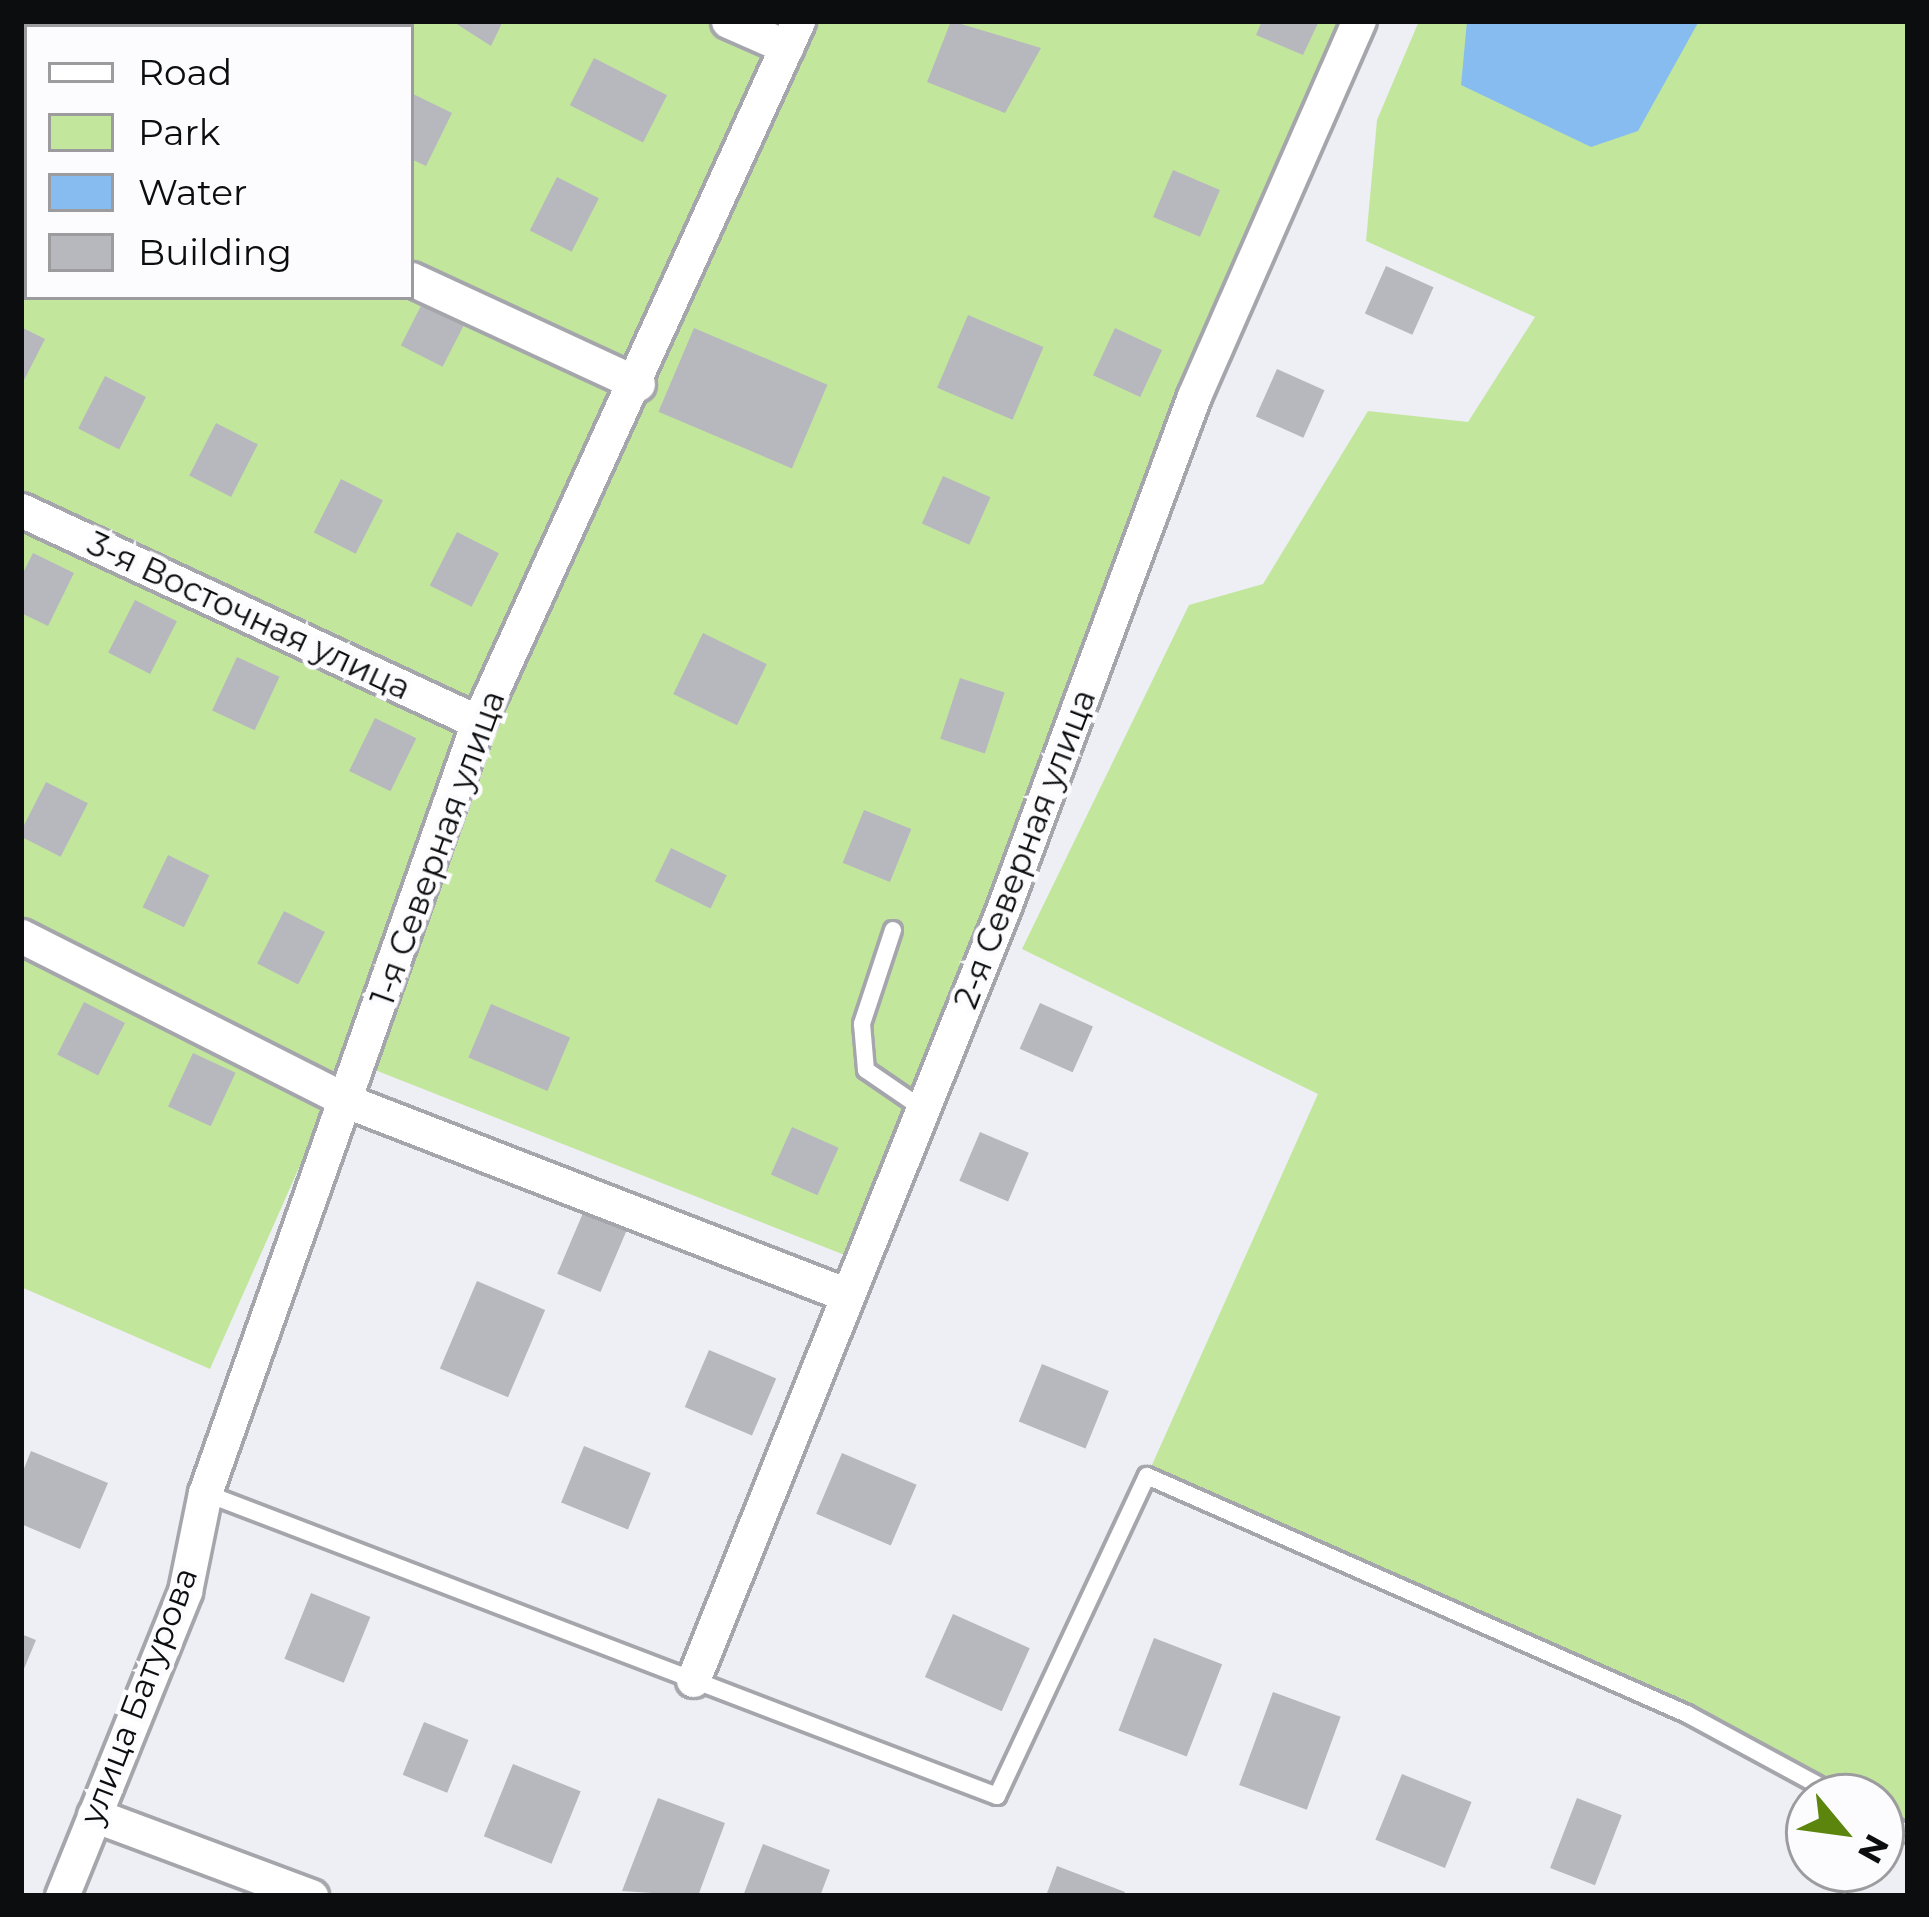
<!DOCTYPE html>
<html>
<head>
<meta charset="utf-8">
<style>
  body { margin:0 }
  #map { position:relative; width:1929px; height:1917px; overflow:hidden; background:#edeff5; font-family:Montserrat,sans-serif }
  div>[style] { position:absolute }
  .green>* { inset:0; background:#c3e69d }
  .water>* { inset:0; background:#87bcf1 }
  .building>* { inset:0; background:#b7b8be; transform-origin:0 0 }
  .roads { filter:drop-shadow(3px 0 #a5a6ac) drop-shadow(-3px 0 #a5a6ac) drop-shadow(0 3px #a5a6ac) drop-shadow(0 -3px #a5a6ac) }
  .service>* { height:16px; margin:-8px; padding:0 8px; transform-origin:8px; border-radius:8px; background:#fff }
  .minor>* { height:33px; margin:-16.5px; padding:0 16.5px; transform-origin:16.5px; border-radius:16.5px; background:#fff }
  span { translate:-50% -50%; white-space:nowrap; text-align:center; line-height:1.15; -webkit-text-stroke:9px #fcfcff; paint-order:stroke }
  .street-label { font-size:33px; color:#0c0d0f }
  .frame { position:absolute; inset:0; border:24px solid #0c0d0f; pointer-events:none }
  .legend { position:absolute; left:24px; top:24px; width:390px; height:276px; box-sizing:border-box; background:#fcfcff; border:3px solid #9c9c9f; margin:0; padding:15px 21px; list-style:none; font-size:36px; color:#0c0d0f }
  .legend li { display:flex; align-items:center; gap:24px; height:60px }
  .legend b { width:60px; border:3px solid #9c9c9f }
  .north { position:absolute; left:1785px; top:1773px; width:120px; height:120px; box-sizing:border-box; background:#fcfcff; border:3px solid #9c9c9f; border-radius:50%; rotate:119deg; font-size:33px; font-weight:700; line-height:48px; text-align:center; color:#0c0d0f }
  .north::after { content:''; display:block; margin:auto; width:42px; height:54px; background:#5b850d; clip-path:polygon(50% 0,100% 100%,50% 72%,0 100%) }
</style>
</head>
<body>
<div id="map">
  <div class="green">
    <div style="clip-path:polygon(evenodd,21px 21px,1363px 21px,1156px 450px,865px 1263px,347px 1059px,210px 1369px,21px 1287px,21px 21px,27px 27px,411px 27px,411px 297px,27px 297px,27px 27px)"></div>
    <div style="clip-path:polygon(1419px 21px,1908px 21px,1908px 1834px,1881px 1819px,1881px 1797px,1840px 1797px,1687px 1714px,1147px 1476px,1318px 1094px,1022px 949px,1189px 605px,1263px 584px,1368px 411px,1468px 422px,1535px 317px,1366px 241px,1377px 120px)"></div>
  </div>
  <div class="water">
    <div style="clip-path:polygon(1467px 21px,1699px 21px,1638px 131px,1591px 147px,1461px 85px)"></div>
  </div>
  <div class="building">
    <div style="clip-path:polygon(102px 21px,157px 21px,154px 27px)"></div>
    <div style="clip-path:polygon(207px 21px,226px 21px,238px 27px,204px 27px)"></div>
    <div style="clip-path:polygon(452px 21px,503px 21px,491px 46px)"></div>
    <div style="clip-path:polygon(951px 21px,1041px 48px,1005px 113px,927px 82px)"></div>
    <div style="clip-path:polygon(1262px 21px,1319px 21px,1303px 55px,1256px 35px)"></div>
    <div style="left:594px;top:58px;width:82px;height:53px;rotate:27deg"></div>
    <div style="clip-path:polygon(411px 93px,452px 113px,426px 166px,411px 159px)"></div>
    <div style="left:1173px;top:170px;width:51px;height:51px;rotate:23deg"></div>
    <div style="left:557px;top:177px;width:47px;height:60px;rotate:27deg"></div>
    <div style="left:1386px;top:266px;width:52px;height:52px;rotate:24deg"></div>
    <div style="left:428px;top:292px;width:47px;height:60px;rotate:27deg"></div>
    <div style="left:968px;top:315px;width:82px;height:79px;rotate:23deg"></div>
    <div style="clip-path:polygon(21px 327px,45px 339px,21px 386px)"></div>
    <div style="left:694px;top:328px;width:145px;height:91px;rotate:23deg"></div>
    <div style="left:1115px;top:328px;width:52px;height:52px;rotate:25deg"></div>
    <div style="left:1277px;top:369px;width:52px;height:52px;rotate:24deg"></div>
    <div style="left:105px;top:376px;width:46px;height:59px;rotate:27deg"></div>
    <div style="left:216px;top:423px;width:47px;height:59px;rotate:27deg"></div>
    <div style="left:943px;top:476px;width:52px;height:52px;rotate:24deg"></div>
    <div style="left:341px;top:479px;width:47px;height:60px;rotate:27deg"></div>
    <div style="left:457px;top:532px;width:47px;height:60px;rotate:27deg"></div>
    <div style="clip-path:polygon(33px 553px,74px 573px,48px 626px,21px 613px,21px 577px)"></div>
    <div style="left:135px;top:600px;width:47px;height:59px;rotate:27deg"></div>
    <div style="left:703px;top:633px;width:71px;height:68px;rotate:26deg"></div>
    <div style="left:237px;top:657px;width:47px;height:59px;rotate:25deg"></div>
    <div style="left:960px;top:678px;width:47px;height:64px;rotate:18deg"></div>
    <div style="left:375px;top:718px;width:46px;height:59px;rotate:26deg"></div>
    <div style="left:46px;top:782px;width:47px;height:60px;rotate:27deg"></div>
    <div style="left:864px;top:810px;width:51px;height:57px;rotate:22deg"></div>
    <div style="left:671px;top:848px;width:62px;height:37px;rotate:26deg"></div>
    <div style="left:168px;top:855px;width:46px;height:58px;rotate:26deg"></div>
    <div style="left:284px;top:911px;width:46px;height:59px;rotate:27deg"></div>
    <div style="left:84px;top:1002px;width:46px;height:59px;rotate:27deg"></div>
    <div style="left:1040px;top:1003px;width:58px;height:50px;rotate:24deg"></div>
    <div style="left:491px;top:1004px;width:86px;height:58px;rotate:23deg"></div>
    <div style="left:193px;top:1053px;width:47px;height:59px;rotate:25deg"></div>
    <div style="left:792px;top:1127px;width:51px;height:52px;rotate:24deg"></div>
    <div style="left:980px;top:1132px;width:53px;height:53px;rotate:23deg"></div>
    <div style="left:583px;top:1213px;width:47px;height:66px;rotate:23deg"></div>
    <div style="left:477px;top:1281px;width:74px;height:95px;rotate:23deg"></div>
    <div style="left:709px;top:1350px;width:73px;height:62px;rotate:23deg"></div>
    <div style="left:1042px;top:1364px;width:72px;height:62px;rotate:22deg"></div>
    <div style="left:584px;top:1446px;width:72px;height:61px;rotate:22deg"></div>
    <div style="clip-path:polygon(31px 1451px,108px 1483px,80px 1549px,21px 1524px,21px 1476px)"></div>
    <div style="left:842px;top:1453px;width:81px;height:66px;rotate:23deg"></div>
    <div style="left:311px;top:1593px;width:64px;height:71px;rotate:22deg"></div>
    <div style="left:953px;top:1614px;width:84px;height:69px;rotate:24deg"></div>
    <div style="clip-path:polygon(21px 1634px,36px 1640px,21px 1676px)"></div>
    <div style="left:1154px;top:1638px;width:73px;height:99px;rotate:21deg"></div>
    <div style="left:1273px;top:1692px;width:72px;height:99px;rotate:20deg"></div>
    <div style="left:424px;top:1722px;width:48px;height:57px;rotate:22deg"></div>
    <div style="left:513px;top:1764px;width:73px;height:78px;rotate:22deg"></div>
    <div style="left:1402px;top:1774px;width:75px;height:71px;rotate:22deg"></div>
    <div style="clip-path:polygon(658px 1798px,725px 1823px,698px 1896px,622px 1891px)"></div>
    <div style="left:1577px;top:1798px;width:48px;height:75px;rotate:21deg"></div>
    <div style="clip-path:polygon(763px 1844px,830px 1870px,820px 1896px,743px 1896px)"></div>
    <div style="clip-path:polygon(1057px 1866px,1125px 1892px,1123px 1896px,1046px 1896px)"></div>
  </div>
  <div class="roads">
    <div class="service">
      <div style="left:893px;top:930px;width:99px;rotate:108.3deg"></div>
      <div style="left:862px;top:1024px;width:46px;rotate:85deg"></div>
      <div style="left:866px;top:1070px;width:69px;rotate:34.4deg"></div>
      <div style="left:205px;top:1493px;width:848px;rotate:20.94deg"></div>
      <div style="left:997px;top:1796px;width:353px;rotate:-64.9deg"></div>
      <div style="left:1147px;top:1476px;width:590px;rotate:23.79deg"></div>
      <div style="left:1687px;top:1714px;width:174px;rotate:28.5deg"></div>
      <div style="left:1881px;top:1819px;width:31px;rotate:29deg"></div>
    </div>
    <div class="minor">
      <div style="left:728px;top:21px;width:64px;rotate:23.8deg"></div>
      <div style="left:21px;top:100px;width:7px;rotate:27deg"></div>
      <div style="left:411px;top:279px;width:250px;rotate:24.8deg"></div>
      <div style="left:21px;top:510px;width:504px;rotate:24.89deg"></div>
      <div style="left:21px;top:936px;width:368px;rotate:26.8deg"></div>
      <div style="left:349px;top:1102px;width:534px;rotate:21.18deg"></div>
      <div style="left:693px;top:1680px;width:833px;rotate:-68.08deg"></div>
      <div style="left:1004px;top:907px;width:545px;rotate:-69.6deg"></div>
      <div style="left:1194px;top:396px;width:410px;rotate:-66.3deg"></div>
      <div style="left:94px;top:1815px;width:232px;rotate:20.5deg"></div>
      <div style="left:62px;top:1896px;width:329px;rotate:-68deg"></div>
      <div style="left:185px;top:1591px;width:100px;rotate:-78.5deg"></div>
      <div style="left:205px;top:1493px;width:818px;rotate:-70.5deg"></div>
      <div style="left:478px;top:722px;width:771px;rotate:-65.46deg"></div>
    </div>
  </div>
  <div class="street-label">
    <span style="left:249px;top:616px;rotate:25deg">3-я Восточная улица</span>
    <span style="left:438px;top:848px;rotate:-70deg">1-я Северная улица</span>
    <span style="left:1025px;top:849px;rotate:-69deg">2-я Северная улица</span>
    <span style="left:139px;top:1696px;rotate:-69deg">улица Батурова</span>
  </div>
  <div class="frame"></div>
  <ul class="legend">
  <li><b style="height:15px;background:#fff"></b>Road</li>
  <li><b style="height:33px;background:#c3e69d"></b>Park</li>
  <li><b style="height:33px;background:#87bcf1"></b>Water</li>
  <li><b style="height:33px;background:#b7b8be"></b>Building</li>
  </ul>
  <div class="north">N</div>
</div>
</body>
</html>
